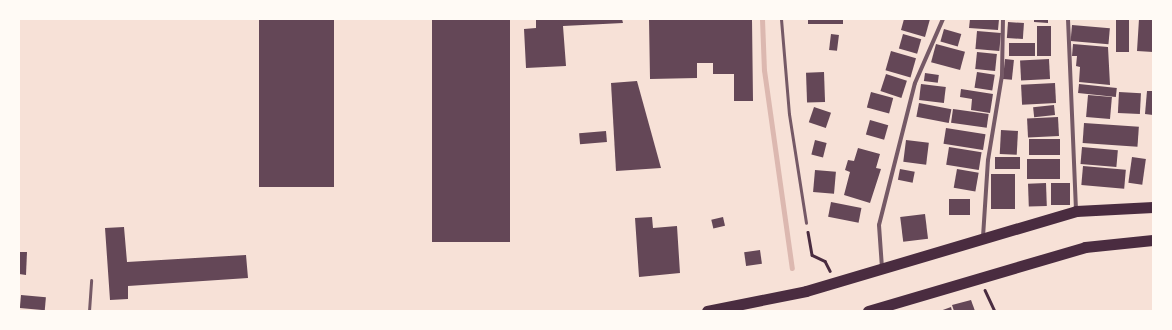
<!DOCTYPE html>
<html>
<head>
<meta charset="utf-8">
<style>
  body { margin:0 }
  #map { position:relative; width:1172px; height:330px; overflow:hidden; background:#f7e1d7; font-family:"PT Sans Narrow",sans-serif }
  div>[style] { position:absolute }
  .stream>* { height:5px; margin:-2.5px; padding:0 2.5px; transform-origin:2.5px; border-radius:2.5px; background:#dcb8b0 }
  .building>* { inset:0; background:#644757; transform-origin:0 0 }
  .path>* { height:2.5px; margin:-1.25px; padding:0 1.25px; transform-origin:1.25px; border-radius:1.25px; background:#4a2c40 }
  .service>* { height:3px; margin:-1.5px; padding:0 1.5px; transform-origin:1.5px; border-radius:1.5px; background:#755966 }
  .minor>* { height:4px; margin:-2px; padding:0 2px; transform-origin:2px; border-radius:2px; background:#755966 }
  .trunk>* { height:11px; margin:-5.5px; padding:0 5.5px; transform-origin:5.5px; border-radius:5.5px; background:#4a2c40 }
  span { translate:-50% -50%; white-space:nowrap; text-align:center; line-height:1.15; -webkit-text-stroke:4px #fffaf5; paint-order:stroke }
  .frame { position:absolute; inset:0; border:20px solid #fffaf5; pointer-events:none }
</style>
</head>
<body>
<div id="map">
  <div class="stream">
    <div style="left:762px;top:19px;width:51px;rotate:87.8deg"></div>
    <div style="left:764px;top:70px;width:200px;rotate:82deg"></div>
  </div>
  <div class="building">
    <div style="left:259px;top:19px;width:75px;height:168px"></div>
    <div style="left:432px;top:19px;width:78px;height:223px"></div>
    <div style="clip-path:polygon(536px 19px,622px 19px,623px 23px,563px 26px,566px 66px,526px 68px,524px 29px,536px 28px)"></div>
    <div style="clip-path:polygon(649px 19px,752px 19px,753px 101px,734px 101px,734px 74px,713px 74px,713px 63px,697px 63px,697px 78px,650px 79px)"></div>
    <div style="left:808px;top:19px;width:35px;height:5px"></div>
    <div style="clip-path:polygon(904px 19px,930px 19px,925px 37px,901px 30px)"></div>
    <div style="clip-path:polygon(970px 19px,999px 19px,998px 30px,969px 28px)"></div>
    <div style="clip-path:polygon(1034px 19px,1048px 19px,1048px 23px,1034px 22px)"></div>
    <div style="left:1116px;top:19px;width:13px;height:33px"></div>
    <div style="clip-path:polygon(1139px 19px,1153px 19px,1153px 52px,1137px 51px)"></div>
    <div style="left:1008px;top:22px;width:16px;height:16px;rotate:4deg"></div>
    <div style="left:1072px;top:25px;width:38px;height:16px;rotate:5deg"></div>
    <div style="left:1037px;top:26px;width:14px;height:30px"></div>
    <div style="left:944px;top:29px;width:18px;height:13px;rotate:16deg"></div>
    <div style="left:977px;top:31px;width:24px;height:18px;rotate:5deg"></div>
    <div style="left:831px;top:34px;width:8px;height:16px;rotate:7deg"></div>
    <div style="left:903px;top:34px;width:19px;height:15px;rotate:16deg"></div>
    <div style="left:1009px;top:43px;width:26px;height:13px"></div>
    <div style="left:936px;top:44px;width:30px;height:19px;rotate:15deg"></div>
    <div style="clip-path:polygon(1073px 44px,1108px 47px,1110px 85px,1079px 82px,1080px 67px,1076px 66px,1077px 56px,1072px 56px)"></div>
    <div style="left:891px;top:51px;width:26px;height:20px;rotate:16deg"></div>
    <div style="left:977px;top:52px;width:20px;height:17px;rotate:6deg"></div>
    <div style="left:1005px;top:59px;width:9px;height:20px;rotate:6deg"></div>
    <div style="left:1049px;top:59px;width:20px;height:29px;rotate:87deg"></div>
    <div style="left:824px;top:72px;width:30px;height:18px;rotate:88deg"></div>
    <div style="left:977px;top:72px;width:18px;height:16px;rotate:9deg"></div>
    <div style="left:925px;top:73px;width:14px;height:8px;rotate:8deg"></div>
    <div style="left:886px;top:74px;width:22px;height:18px;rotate:18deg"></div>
    <div style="clip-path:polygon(637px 81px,661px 168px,616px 171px,611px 83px)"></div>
    <div style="left:1055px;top:83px;width:20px;height:34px;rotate:87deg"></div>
    <div style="left:921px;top:84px;width:25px;height:16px;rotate:7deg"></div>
    <div style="left:1079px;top:84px;width:38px;height:9px;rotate:6deg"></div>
    <div style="clip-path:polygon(961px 89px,993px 94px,990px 113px,971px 110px,972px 99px,960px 97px)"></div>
    <div style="clip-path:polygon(1147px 91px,1153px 91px,1153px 115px,1145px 114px)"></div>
    <div style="left:871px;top:92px;width:23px;height:16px;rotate:15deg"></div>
    <div style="left:1119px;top:92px;width:22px;height:21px;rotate:3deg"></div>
    <div style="left:1088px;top:95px;width:24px;height:22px;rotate:5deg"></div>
    <div style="left:919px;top:103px;width:33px;height:14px;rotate:11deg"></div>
    <div style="left:1054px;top:105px;width:10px;height:21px;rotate:84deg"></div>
    <div style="left:814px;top:107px;width:18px;height:16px;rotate:19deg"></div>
    <div style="left:953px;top:109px;width:36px;height:14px;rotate:8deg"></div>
    <div style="left:1058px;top:117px;width:19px;height:31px;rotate:87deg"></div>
    <div style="left:870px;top:120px;width:19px;height:15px;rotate:16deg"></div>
    <div style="left:1084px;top:123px;width:55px;height:20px;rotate:4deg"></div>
    <div style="left:946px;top:128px;width:40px;height:16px;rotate:9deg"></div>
    <div style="left:1001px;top:130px;width:17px;height:24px;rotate:3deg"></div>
    <div style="left:606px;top:131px;width:11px;height:27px;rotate:85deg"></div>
    <div style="left:1029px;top:139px;width:31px;height:16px"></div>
    <div style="left:815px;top:140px;width:12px;height:15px;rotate:14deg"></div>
    <div style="left:906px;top:140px;width:23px;height:22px;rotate:7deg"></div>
    <div style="left:949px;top:147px;width:33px;height:18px;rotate:9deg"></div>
    <div style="left:1082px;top:147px;width:36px;height:17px;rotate:5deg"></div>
    <div style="clip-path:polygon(858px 148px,880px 154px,876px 168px,881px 169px,870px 203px,844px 195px,850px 172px,845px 170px,848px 160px,854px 161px)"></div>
    <div style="left:1020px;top:157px;width:12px;height:25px;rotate:90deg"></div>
    <div style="left:1132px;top:157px;width:14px;height:26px;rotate:8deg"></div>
    <div style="left:1027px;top:159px;width:33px;height:20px"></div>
    <div style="left:1083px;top:166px;width:43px;height:19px;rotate:5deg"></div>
    <div style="left:900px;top:169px;width:15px;height:11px;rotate:11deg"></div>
    <div style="left:957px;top:169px;width:22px;height:19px;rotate:10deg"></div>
    <div style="left:815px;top:170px;width:21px;height:22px;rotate:5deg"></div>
    <div style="left:991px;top:174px;width:24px;height:35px"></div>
    <div style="left:1046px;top:183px;width:23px;height:18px;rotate:88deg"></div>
    <div style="left:1051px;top:183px;width:19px;height:22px"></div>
    <div style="left:970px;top:199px;width:16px;height:21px;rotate:90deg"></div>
    <div style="left:831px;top:202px;width:31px;height:15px;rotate:11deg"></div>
    <div style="left:925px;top:214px;width:25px;height:25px;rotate:83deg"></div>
    <div style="clip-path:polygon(652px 217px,653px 228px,677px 226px,680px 273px,639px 277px,635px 218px)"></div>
    <div style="left:723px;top:217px;width:9px;height:12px;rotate:77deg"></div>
    <div style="clip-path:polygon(124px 227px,127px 262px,246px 255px,248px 278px,128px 286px,128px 299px,110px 300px,105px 228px)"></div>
    <div style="left:760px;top:250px;width:14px;height:16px;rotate:82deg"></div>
    <div style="clip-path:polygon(19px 252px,27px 252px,26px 275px,19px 274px)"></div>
    <div style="left:21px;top:295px;width:25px;height:13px;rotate:5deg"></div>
    <div style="clip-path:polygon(971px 300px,975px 311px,954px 311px,952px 305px)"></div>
    <div style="clip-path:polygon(951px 307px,952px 311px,940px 311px)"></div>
  </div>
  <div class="path">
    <div style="left:808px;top:232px;width:23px;rotate:80deg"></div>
    <div style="left:812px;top:255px;width:14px;rotate:25deg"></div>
    <div style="left:825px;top:261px;width:11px;rotate:63deg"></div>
    <div style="left:985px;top:290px;width:23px;rotate:65deg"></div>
  </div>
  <div class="service">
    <div style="left:781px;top:19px;width:95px;rotate:85.2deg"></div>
    <div style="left:789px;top:114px;width:110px;rotate:81.1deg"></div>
    <div style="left:89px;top:311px;width:31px;rotate:-86deg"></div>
  </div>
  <div class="minor">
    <div style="left:1068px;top:19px;width:192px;rotate:87.6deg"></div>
    <div style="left:983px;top:237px;width:77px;rotate:-86.3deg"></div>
    <div style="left:988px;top:160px;width:86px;rotate:-80.6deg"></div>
    <div style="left:1002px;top:75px;width:56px;rotate:-89deg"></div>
    <div style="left:882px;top:268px;width:43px;rotate:-94deg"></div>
    <div style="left:879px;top:225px;width:146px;rotate:-75.8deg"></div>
    <div style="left:915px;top:83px;width:70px;rotate:-66.4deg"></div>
  </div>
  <div class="trunk">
    <div style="left:707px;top:311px;width:101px;rotate:-11.4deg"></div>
    <div style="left:806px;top:291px;width:282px;rotate:-16.5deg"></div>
    <div style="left:1076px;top:211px;width:77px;rotate:-3deg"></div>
    <div style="left:868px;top:311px;width:226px;rotate:-16.4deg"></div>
    <div style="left:1085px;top:247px;width:68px;rotate:-5.9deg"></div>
  </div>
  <div class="frame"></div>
</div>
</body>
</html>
